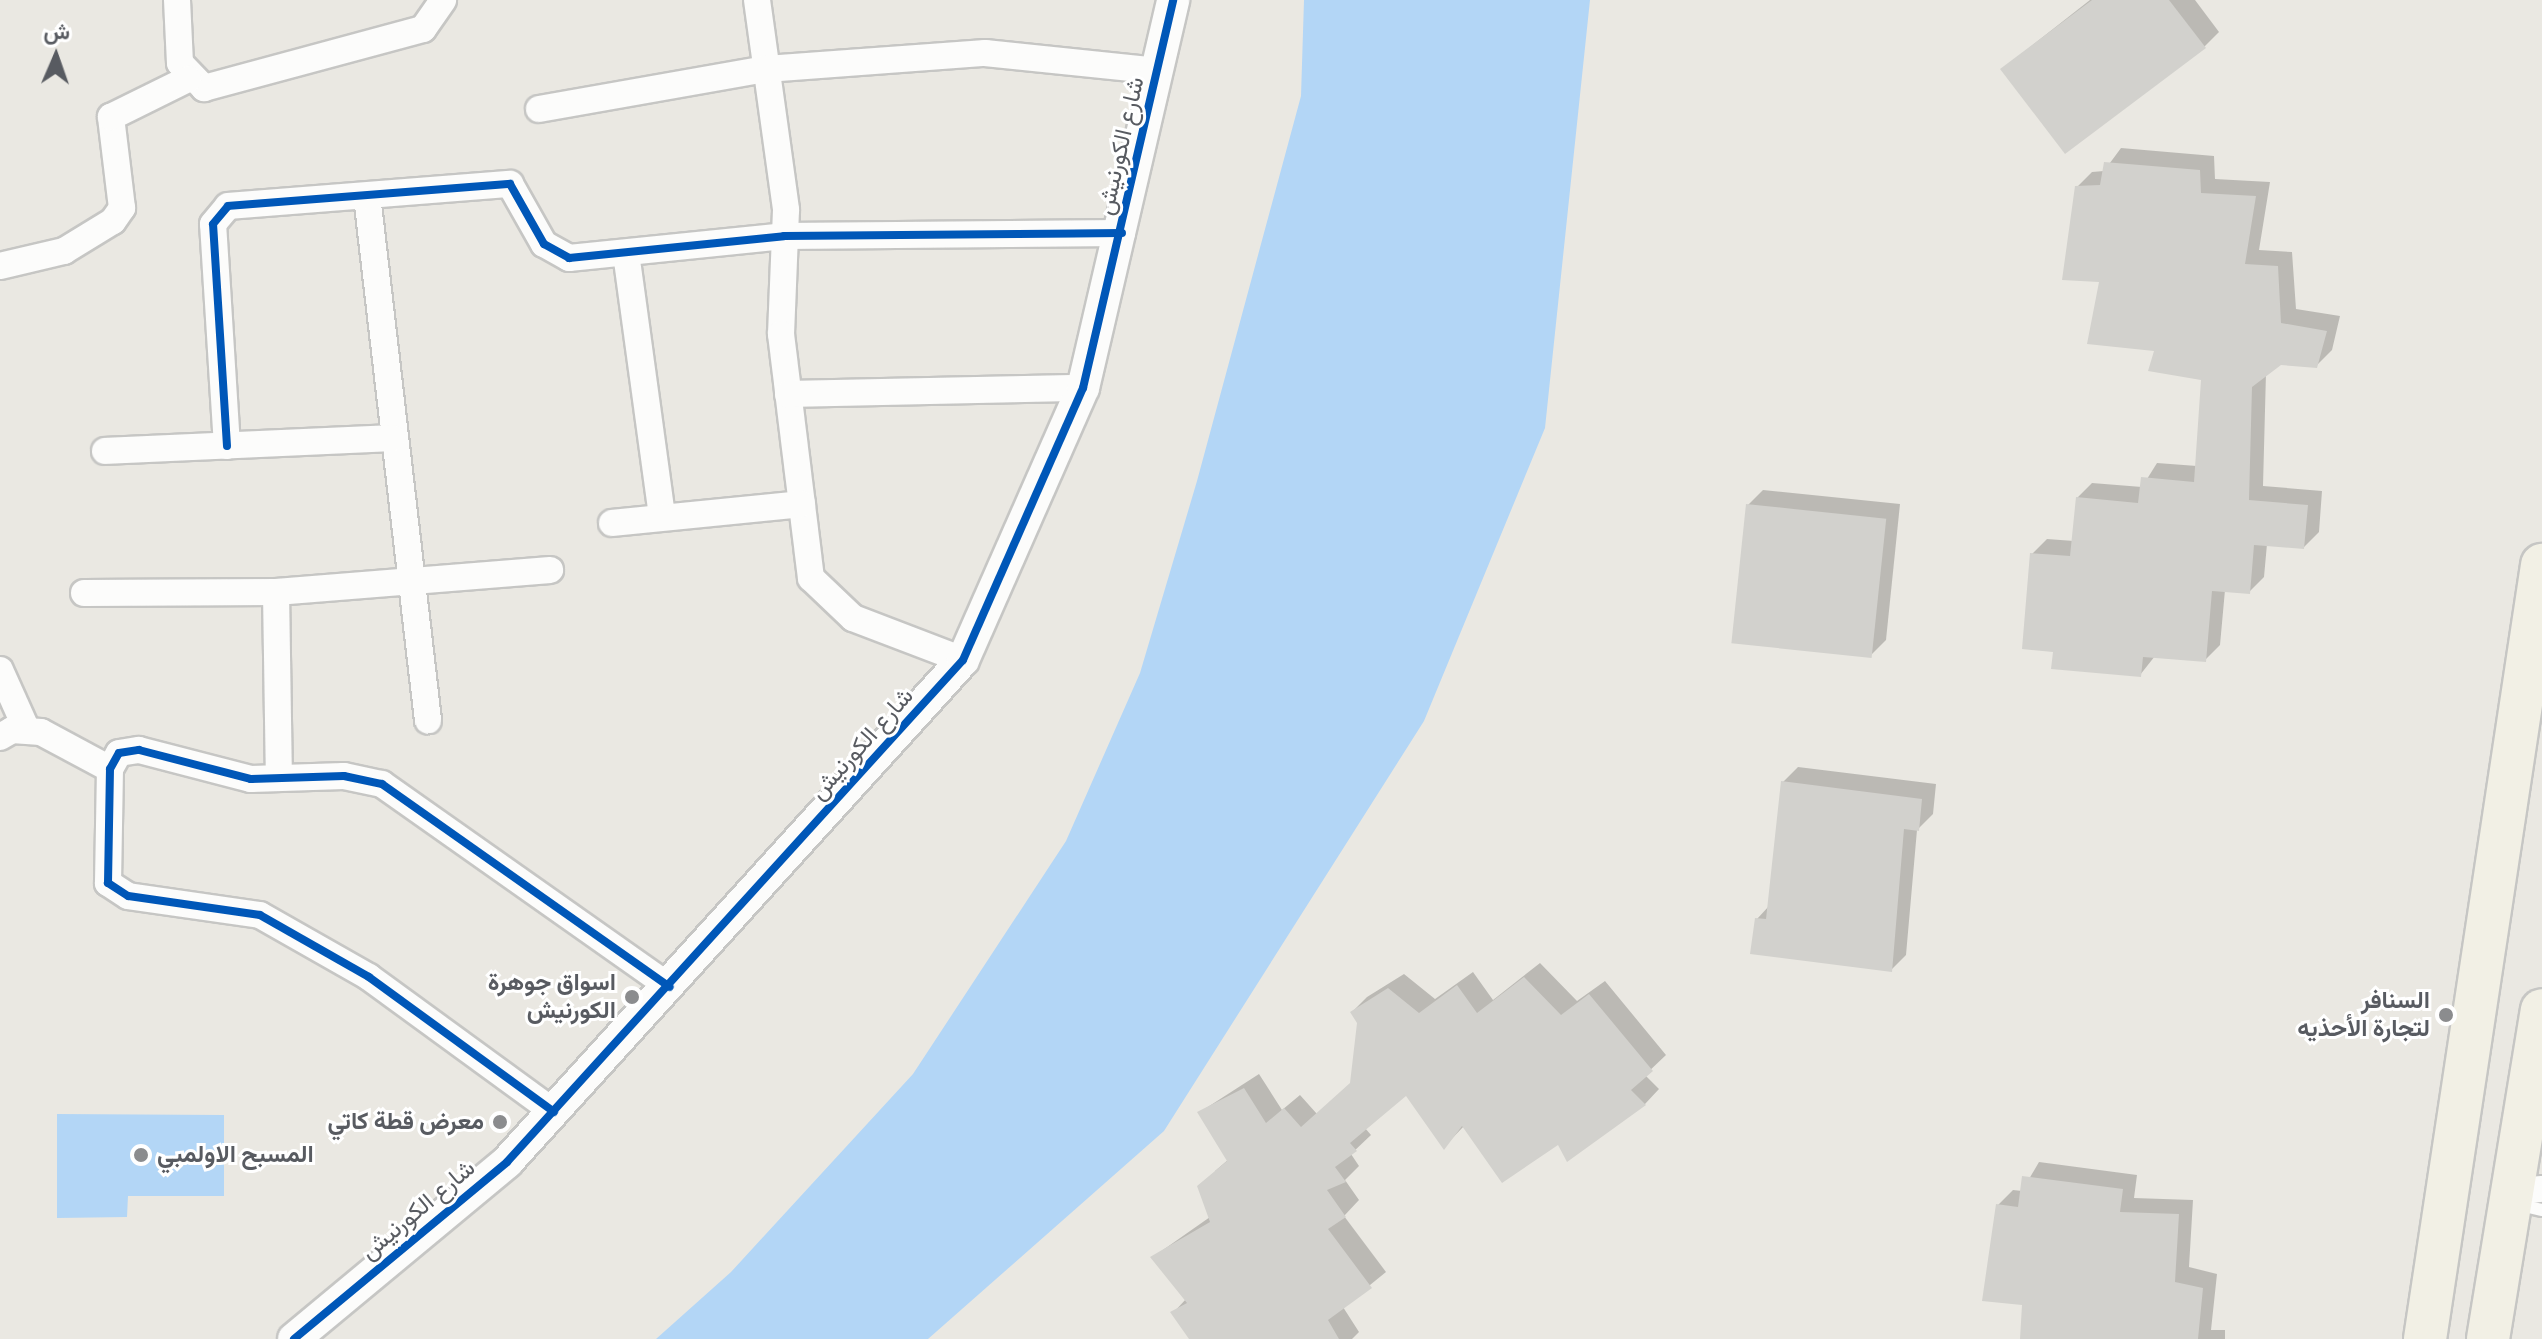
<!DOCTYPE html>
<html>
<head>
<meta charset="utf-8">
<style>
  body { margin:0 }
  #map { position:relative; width:2542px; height:1339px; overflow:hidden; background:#eae8e2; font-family:Signika,Vazirmatn,sans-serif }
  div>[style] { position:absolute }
  .water>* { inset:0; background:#b3d6f6 }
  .shadow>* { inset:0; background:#0003 }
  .building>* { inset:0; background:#d2d1cd; transform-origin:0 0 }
  .roads { filter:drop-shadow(2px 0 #c6c6c4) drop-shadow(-2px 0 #c6c6c4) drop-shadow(0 2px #c6c6c4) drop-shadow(0 -2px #c6c6c4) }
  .service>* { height:12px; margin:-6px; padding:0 6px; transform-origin:6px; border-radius:6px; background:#fcfcfb }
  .minor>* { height:26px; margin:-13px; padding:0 13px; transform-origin:13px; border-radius:13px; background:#fcfcfb }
  .tertiary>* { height:32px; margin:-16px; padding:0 16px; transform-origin:16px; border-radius:16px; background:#fcfcfb }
  .primary>* { height:42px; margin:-21px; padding:0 21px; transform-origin:21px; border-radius:21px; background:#f2f0e5 }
  .cycleway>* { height:8px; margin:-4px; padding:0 4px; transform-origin:4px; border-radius:4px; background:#0057b8 }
  .dots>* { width:22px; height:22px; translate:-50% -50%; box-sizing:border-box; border:4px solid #fff; border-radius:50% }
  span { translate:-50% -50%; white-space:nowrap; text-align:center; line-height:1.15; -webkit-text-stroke:6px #fff; paint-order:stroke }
  .street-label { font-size:24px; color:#585b61 }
  .poi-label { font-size:24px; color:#585b61; font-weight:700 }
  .right { translate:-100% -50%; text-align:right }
  .left { translate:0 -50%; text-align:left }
  .north { position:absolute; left:16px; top:16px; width:80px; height:80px; -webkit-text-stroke:6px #fff; paint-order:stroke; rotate:2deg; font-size:22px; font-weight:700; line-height:32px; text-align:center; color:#585b61 }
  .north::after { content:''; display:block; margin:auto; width:28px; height:36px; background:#585b61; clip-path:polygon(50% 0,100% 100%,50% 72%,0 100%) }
</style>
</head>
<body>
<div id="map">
  <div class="water">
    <div style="clip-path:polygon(1304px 0,1590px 0,1545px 428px,1424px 721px,1164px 1131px,928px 1339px,656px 1339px,731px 1272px,913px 1074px,1066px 841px,1140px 673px,1197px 481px,1301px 96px)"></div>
    <div style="clip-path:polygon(57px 1114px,224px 1115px,224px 1196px,128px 1196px,127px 1217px,57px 1218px)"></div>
  </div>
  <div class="shadow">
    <div style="clip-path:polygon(2090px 0,2195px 0,2219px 32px,2204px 47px,2002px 69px)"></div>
    <div style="clip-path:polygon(2121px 148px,2214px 156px,2215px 179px,2270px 182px,2259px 250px,2292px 252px,2296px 309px,2340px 316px,2332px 350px,2316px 366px,2280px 362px,2266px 373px,2263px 486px,2322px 491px,2319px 532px,2304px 547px,2267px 544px,2264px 577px,2249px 592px,2225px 590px,2220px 645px,2205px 660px,2155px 656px,2140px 675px,2055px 650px,2032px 554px,2047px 539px,2074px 541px,2077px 498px,2092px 483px,2142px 487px,2157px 463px,2197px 466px,2203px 378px,2156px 349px,2101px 280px,2077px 187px,2092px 172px,2104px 171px)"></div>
    <div style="clip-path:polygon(1763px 490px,1900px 504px,1886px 640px,1871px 655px,1748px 505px)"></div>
    <div style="clip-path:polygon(1798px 767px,1936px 784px,1933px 814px,1917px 830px,1906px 955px,1891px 970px,1757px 919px,1769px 906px,1783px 782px)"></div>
    <div style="clip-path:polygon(1540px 963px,1577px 1001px,1605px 981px,1666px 1055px,1645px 1075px,1659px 1089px,1645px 1104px,1558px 1142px,1464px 1126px,1444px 1147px,1406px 1093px,1365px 1128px,1371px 1135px,1351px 1154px,1359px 1166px,1345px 1180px,1359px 1200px,1344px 1216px,1386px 1272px,1343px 1307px,1359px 1332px,1352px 1339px,1191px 1339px,1173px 1313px,1186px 1299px,1153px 1257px,1210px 1217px,1215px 1171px,1229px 1159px,1200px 1112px,1259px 1074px,1282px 1110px,1300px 1095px,1317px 1114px,1352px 1082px,1360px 1022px,1352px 1012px,1367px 997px,1404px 974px,1435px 999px,1473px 972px,1493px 1000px)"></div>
    <div style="clip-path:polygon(2039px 1162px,2137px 1175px,2134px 1198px,2193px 1200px,2189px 1267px,2217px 1274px,2211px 1330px,2225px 1330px,2225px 1339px,2022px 1339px,2025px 1303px,1998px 1205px,2013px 1190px,2022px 1191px)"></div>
  </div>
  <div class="building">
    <div style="clip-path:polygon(2092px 0,2169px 0,2206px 48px,2065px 154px,2000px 69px)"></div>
    <div style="clip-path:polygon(2104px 162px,2200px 170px,2201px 193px,2256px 196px,2245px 264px,2278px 266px,2281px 323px,2327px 331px,2317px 368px,2281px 365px,2252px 387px,2249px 500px,2308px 505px,2304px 549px,2254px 545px,2250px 594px,2212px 591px,2206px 662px,2143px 657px,2141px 677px,2051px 669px,2053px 652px,2022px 649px,2030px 553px,2070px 556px,2076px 497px,2138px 503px,2141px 477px,2194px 482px,2201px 380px,2148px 371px,2154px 351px,2087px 344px,2099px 282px,2062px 280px,2075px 186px,2100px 185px)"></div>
    <div style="left:1746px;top:504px;width:141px;height:140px;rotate:6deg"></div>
    <div style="clip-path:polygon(1781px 781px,1922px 799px,1919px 831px,1904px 829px,1892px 972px,1750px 954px,1755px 918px,1766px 919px)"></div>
    <div style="clip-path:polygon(1524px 977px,1561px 1015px,1589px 994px,1653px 1071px,1631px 1090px,1646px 1105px,1567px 1162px,1558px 1145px,1502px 1183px,1462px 1126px,1444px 1150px,1406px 1096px,1350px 1143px,1357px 1151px,1335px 1167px,1346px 1182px,1327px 1190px,1346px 1217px,1328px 1229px,1372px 1288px,1328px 1320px,1339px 1339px,1189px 1339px,1170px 1312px,1187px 1303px,1150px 1257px,1210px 1222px,1197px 1186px,1227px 1161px,1197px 1112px,1244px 1088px,1266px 1123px,1284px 1108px,1301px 1127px,1350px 1083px,1357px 1023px,1350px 1012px,1388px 988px,1419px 1013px,1457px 985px,1477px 1013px)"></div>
    <div style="clip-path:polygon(2022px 1176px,2123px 1189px,2120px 1212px,2179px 1214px,2175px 1282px,2203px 1288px,2198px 1339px,2020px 1339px,2022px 1305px,1982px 1301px,1996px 1204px,2018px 1207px)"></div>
  </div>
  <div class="roads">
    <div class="service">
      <div style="left:2516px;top:1204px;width:27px;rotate:13deg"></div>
    </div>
    <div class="minor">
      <div style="left:177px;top:0;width:63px;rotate:87.3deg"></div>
      <div style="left:180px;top:63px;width:35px;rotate:46deg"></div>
      <div style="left:204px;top:88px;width:227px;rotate:-15.1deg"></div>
      <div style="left:423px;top:29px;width:35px;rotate:-55deg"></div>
      <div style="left:757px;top:0;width:212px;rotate:82.1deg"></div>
      <div style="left:786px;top:210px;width:124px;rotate:92.3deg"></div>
      <div style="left:781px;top:334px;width:246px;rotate:83deg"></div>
      <div style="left:811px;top:578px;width:58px;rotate:43.6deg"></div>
      <div style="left:853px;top:618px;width:118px;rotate:20.9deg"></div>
      <div style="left:539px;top:109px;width:230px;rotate:-10deg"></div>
      <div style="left:766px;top:69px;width:220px;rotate:-4.2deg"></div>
      <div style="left:985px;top:53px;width:174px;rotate:5.9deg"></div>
      <div style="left:367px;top:196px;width:528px;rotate:83.36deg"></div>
      <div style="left:626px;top:253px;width:266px;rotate:82.2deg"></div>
      <div style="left:0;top:266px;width:66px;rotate:-13.2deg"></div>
      <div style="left:64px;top:251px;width:57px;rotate:-31.5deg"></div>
      <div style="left:113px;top:221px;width:16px;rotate:-55deg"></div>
      <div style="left:122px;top:208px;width:92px;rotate:-96.9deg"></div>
      <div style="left:111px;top:117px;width:86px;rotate:-26.3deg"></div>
      <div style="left:788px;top:394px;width:295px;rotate:-1.2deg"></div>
      <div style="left:227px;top:446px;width:222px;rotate:-93.6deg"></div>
      <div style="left:213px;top:224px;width:23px;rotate:-50deg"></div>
      <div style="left:228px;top:206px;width:283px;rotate:-4.5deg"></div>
      <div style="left:510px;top:184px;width:69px;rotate:60.5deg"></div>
      <div style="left:544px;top:244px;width:29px;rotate:29deg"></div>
      <div style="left:569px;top:258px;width:216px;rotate:-5.8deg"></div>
      <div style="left:784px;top:236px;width:338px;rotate:-0.5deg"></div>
      <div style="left:105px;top:451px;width:287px;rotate:-2.6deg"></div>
      <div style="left:612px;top:523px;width:191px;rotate:-5.7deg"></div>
      <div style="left:276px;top:592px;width:184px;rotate:89.1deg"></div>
      <div style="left:84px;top:593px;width:192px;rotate:-0.3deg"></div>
      <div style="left:276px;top:592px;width:275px;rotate:-4.6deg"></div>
      <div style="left:0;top:670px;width:64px;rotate:65.9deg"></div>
      <div style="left:0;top:737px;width:14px;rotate:-30deg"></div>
      <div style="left:12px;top:730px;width:29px;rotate:4deg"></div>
      <div style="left:41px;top:732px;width:78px;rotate:28.2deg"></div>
      <div style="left:554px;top:1112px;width:229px;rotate:-143.9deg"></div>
      <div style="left:369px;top:977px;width:125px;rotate:-150.4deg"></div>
      <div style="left:260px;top:915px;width:133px;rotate:-171.8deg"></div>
      <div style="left:128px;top:896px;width:24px;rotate:-147deg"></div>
      <div style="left:108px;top:883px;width:114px;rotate:-89deg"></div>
      <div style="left:110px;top:769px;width:18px;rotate:-61deg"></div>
      <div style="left:119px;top:753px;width:20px;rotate:-9deg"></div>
      <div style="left:139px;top:750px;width:116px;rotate:14.5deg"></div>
      <div style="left:251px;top:779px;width:93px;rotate:-1.8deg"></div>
      <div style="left:344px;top:776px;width:39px;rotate:12deg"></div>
      <div style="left:382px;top:784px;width:352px;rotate:35.2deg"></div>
      <div style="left:2518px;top:1191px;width:24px;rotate:-5deg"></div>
    </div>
    <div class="tertiary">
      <div style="left:294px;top:1339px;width:277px;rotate:-39.7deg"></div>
      <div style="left:507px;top:1162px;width:678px;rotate:-47.75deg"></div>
      <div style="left:963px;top:660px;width:297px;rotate:-66.2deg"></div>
      <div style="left:1083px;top:388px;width:398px;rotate:-76.9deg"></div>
    </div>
    <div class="primary">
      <div style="left:2425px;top:1339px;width:783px;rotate:-81.4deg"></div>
      <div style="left:2488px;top:1339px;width:333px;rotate:-80.7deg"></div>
    </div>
  </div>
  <div class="cycleway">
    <div style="left:227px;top:446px;width:222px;rotate:-93.6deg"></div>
    <div style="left:213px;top:224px;width:23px;rotate:-50deg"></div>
    <div style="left:228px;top:206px;width:283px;rotate:-4.5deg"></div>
    <div style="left:510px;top:184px;width:69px;rotate:60.5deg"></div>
    <div style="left:544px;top:244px;width:29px;rotate:29deg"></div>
    <div style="left:569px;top:258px;width:216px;rotate:-5.8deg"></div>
    <div style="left:784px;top:236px;width:338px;rotate:-0.5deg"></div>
    <div style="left:554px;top:1112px;width:229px;rotate:-143.9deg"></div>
    <div style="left:369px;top:977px;width:125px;rotate:-150.4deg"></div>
    <div style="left:260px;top:915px;width:133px;rotate:-171.8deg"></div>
    <div style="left:128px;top:896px;width:24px;rotate:-147deg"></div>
    <div style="left:108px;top:883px;width:114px;rotate:-89deg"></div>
    <div style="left:110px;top:769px;width:18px;rotate:-61deg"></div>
    <div style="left:119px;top:753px;width:20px;rotate:-9deg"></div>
    <div style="left:139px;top:750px;width:116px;rotate:14.5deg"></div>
    <div style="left:251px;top:779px;width:93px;rotate:-1.8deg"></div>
    <div style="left:344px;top:776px;width:39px;rotate:12deg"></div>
    <div style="left:382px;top:784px;width:352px;rotate:35.2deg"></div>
    <div style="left:294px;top:1339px;width:277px;rotate:-39.7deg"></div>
    <div style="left:507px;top:1162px;width:678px;rotate:-47.75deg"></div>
    <div style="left:963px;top:660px;width:297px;rotate:-66.2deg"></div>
    <div style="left:1083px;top:388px;width:398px;rotate:-76.9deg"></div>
  </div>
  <div class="dots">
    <div style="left:632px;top:997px;background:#8b8c8e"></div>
    <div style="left:2446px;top:1015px;background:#8b8c8e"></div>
    <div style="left:500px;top:1122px;background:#8b8c8e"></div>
    <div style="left:141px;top:1155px;background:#8b8c8e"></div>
  </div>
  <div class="street-label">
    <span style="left:1121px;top:146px;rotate:-77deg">شارع الكورنيش</span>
    <span style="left:862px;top:744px;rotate:-48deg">شارع الكورنيش</span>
    <span style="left:418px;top:1210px;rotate:-40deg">شارع الكورنيش</span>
  </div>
  <div class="poi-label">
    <span class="right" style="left:616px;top:997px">اسواق جوهرة<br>الكورنيش</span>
    <span class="right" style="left:2430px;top:1015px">السنافر<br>لتجارة الأحذيه</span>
    <span class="right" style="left:484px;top:1122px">معرض قطة كاتي</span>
    <span class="left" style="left:157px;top:1155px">المسبح الاولمبي</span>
  </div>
  <div class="north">ش</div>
</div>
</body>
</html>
